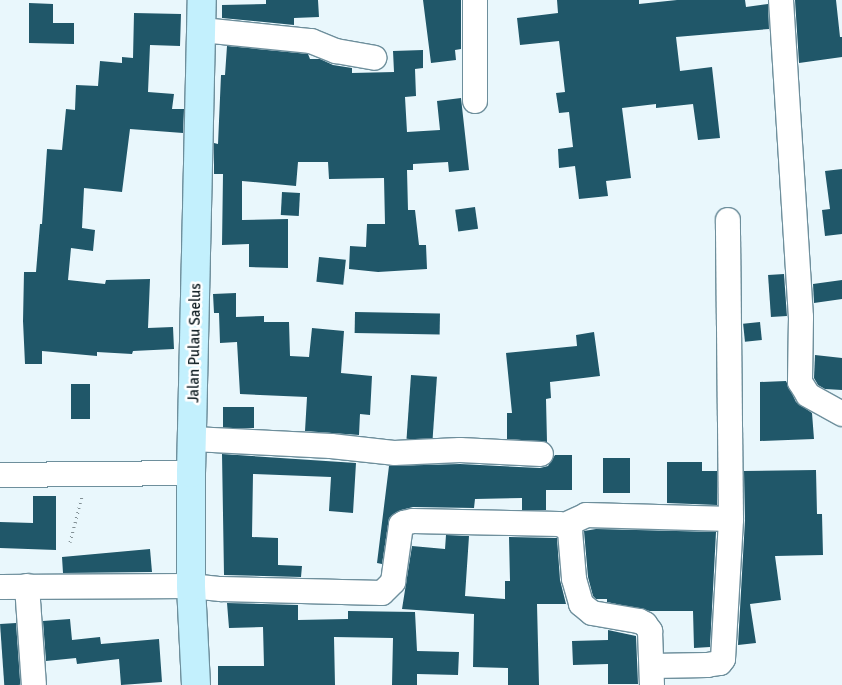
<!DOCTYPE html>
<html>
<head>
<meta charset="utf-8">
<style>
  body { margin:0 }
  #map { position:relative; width:842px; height:685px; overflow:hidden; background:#e9f7fc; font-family:Signika,sans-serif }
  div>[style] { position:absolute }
  .building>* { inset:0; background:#205769; transform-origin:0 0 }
  .path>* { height:3px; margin-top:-1.5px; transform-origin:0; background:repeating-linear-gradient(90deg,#829095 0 1px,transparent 0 5px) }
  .roads { filter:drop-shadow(1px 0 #6e8f9c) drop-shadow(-1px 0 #6e8f9c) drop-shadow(0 1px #6e8f9c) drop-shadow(0 -1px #6e8f9c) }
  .street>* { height:24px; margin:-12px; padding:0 12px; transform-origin:12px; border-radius:12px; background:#fff }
  .secondary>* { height:28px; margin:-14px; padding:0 14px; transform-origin:14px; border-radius:14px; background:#c3f0fd }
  span { translate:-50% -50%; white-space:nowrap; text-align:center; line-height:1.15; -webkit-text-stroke:5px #fff; paint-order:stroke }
  .street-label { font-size:15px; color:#132025 }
</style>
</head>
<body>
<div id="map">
  <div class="building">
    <div style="clip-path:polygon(266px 0,318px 0,319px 17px,294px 18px,294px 25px,222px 18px,222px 5px,266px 4px)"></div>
    <div style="clip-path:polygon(423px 0,461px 0,461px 49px,455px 50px,456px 60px,431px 63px)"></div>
    <div style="clip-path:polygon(557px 0,639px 0,639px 4px,677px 0,745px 0,746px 7px,768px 4px,769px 29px,676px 37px,680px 71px,712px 67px,720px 138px,698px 140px,693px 104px,656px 108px,656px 104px,622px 108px,631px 178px,606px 181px,608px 196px,579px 199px,575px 166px,559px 168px,558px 149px,573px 147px,569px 112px,559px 113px,556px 93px,565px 92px,559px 41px,520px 45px,517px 18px,558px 13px)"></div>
    <div style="clip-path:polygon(795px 0,836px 0,840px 37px,842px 37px,842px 57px,799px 63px)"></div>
    <div style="clip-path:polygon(29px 3px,53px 4px,53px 23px,74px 23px,74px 44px,29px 43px)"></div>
    <div style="clip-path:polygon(134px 13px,181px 14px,180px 46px,150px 45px,148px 92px,174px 94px,172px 109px,184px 109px,183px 133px,130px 129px,122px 192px,84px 188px,82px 228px,95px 230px,93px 251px,71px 248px,68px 280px,105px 284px,106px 280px,150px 279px,148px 328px,173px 327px,174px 349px,133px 351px,132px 354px,97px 352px,97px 356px,42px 351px,42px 364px,25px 364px,23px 321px,24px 272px,36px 272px,40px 224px,42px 224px,47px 149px,62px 150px,66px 109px,75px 110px,76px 85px,98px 86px,100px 61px,122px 63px,122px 57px,133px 58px)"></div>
    <div style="clip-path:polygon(227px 46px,308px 54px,310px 59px,320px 59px,333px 65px,352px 68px,352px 73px,394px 72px,393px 51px,423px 50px,423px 68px,415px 69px,416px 96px,405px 97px,407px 132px,440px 130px,437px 101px,461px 98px,469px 170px,449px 172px,448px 162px,413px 164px,413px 170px,407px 170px,408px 210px,415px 210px,419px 245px,426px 245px,427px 269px,378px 272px,349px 269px,350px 246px,366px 247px,367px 224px,385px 224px,384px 178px,329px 179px,328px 162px,298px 162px,296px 186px,242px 181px,242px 220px,288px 219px,288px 268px,249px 267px,249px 244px,222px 245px,223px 174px,214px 174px,214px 143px,218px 144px,221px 75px,225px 75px)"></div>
    <div style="clip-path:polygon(842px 169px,842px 234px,825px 236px,822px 210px,830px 209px,825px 171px)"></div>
    <div style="left:282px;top:192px;width:18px;height:23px;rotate:3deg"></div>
    <div style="left:475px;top:207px;width:22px;height:20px;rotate:82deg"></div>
    <div style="left:319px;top:257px;width:27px;height:25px;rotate:6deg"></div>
    <div style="left:784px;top:274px;width:42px;height:16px;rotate:86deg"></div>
    <div style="clip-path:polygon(842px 280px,842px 299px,814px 303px,813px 284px)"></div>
    <div style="clip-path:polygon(236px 293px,236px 317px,264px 316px,264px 322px,289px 322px,290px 356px,309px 357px,312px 328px,344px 331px,341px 373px,372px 376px,370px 415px,360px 414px,359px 435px,305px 431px,307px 397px,240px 394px,237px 342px,220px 343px,219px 313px,214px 313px,213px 294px)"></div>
    <div style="left:355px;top:312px;width:85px;height:21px;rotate:1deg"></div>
    <div style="left:760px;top:322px;width:18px;height:17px;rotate:84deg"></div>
    <div style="clip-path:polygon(594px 332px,600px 376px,550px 382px,551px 398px,546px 399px,547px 442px,507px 439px,507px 413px,512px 413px,506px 353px,577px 346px,576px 335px)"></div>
    <div style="clip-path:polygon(815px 355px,842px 358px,842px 390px,825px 389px,818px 385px,814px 378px)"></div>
    <div style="left:411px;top:375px;width:26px;height:64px;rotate:4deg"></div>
    <div style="clip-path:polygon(786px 381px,796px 402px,812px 413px,814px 439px,760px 441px,760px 382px)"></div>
    <div style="left:90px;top:384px;width:35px;height:19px;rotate:90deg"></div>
    <div style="left:254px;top:407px;width:21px;height:31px;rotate:90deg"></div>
    <div style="clip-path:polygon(222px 454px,356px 463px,353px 513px,329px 511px,331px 477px,253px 474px,252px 537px,278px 538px,278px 565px,302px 566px,301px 577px,224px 575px)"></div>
    <div style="clip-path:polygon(555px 455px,572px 455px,572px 490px,546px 490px,546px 510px,522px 510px,522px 498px,475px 499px,474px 508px,413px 507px,401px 510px,389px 518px,382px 564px,377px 563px,389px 466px,460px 464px,540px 468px,548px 466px)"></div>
    <div style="left:603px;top:458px;width:27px;height:35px"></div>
    <div style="clip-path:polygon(667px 462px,702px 462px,702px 471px,717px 471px,717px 505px,667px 503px)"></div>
    <div style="clip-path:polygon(816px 470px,817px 514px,822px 514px,823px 555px,775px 556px,781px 600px,750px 604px,756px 643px,738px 645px,745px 520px,744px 471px)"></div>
    <div style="clip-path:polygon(33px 496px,56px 496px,56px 550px,0 548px,0 522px,33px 523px)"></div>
    <div style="clip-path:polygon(596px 529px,716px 532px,710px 647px,694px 648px,693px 611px,650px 611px,607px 602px,607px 599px,596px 599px,593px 596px,588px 577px,584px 531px)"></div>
    <div style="clip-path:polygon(446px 535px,469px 536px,465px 596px,505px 599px,505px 581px,510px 581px,509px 537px,557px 538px,560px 580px,566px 604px,537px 604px,539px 685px,508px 685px,508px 668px,473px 667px,474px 614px,402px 609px,412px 546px,445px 549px)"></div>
    <div style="clip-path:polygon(150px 549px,152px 572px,63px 573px,62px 557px)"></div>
    <div style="clip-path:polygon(227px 603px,298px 605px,298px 620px,348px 619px,348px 611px,415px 612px,417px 651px,459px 652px,458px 675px,417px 674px,417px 685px,392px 685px,393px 638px,334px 637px,335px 685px,218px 685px,218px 666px,264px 666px,263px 627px,229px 628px)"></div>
    <div style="clip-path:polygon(70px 619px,72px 640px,100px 637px,101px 644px,159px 639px,162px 682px,121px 685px,119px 659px,77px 664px,76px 658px,46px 661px,43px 621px)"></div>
    <div style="left:16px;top:623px;width:62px;height:16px;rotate:86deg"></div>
    <div style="clip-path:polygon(608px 630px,636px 636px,638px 684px,608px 684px,608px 664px,573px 665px,572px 641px,608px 640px)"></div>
  </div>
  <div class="path">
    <div style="left:70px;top:542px;width:48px;rotate:-75.4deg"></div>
  </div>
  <div class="roads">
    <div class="street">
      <div style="left:781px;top:0;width:318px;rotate:86.4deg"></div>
      <div style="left:801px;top:317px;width:65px;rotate:90.9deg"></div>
      <div style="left:800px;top:382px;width:15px;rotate:58deg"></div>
      <div style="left:808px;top:395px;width:39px;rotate:29deg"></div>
      <div style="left:202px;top:30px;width:110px;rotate:5.8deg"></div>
      <div style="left:311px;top:41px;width:27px;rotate:22deg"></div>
      <div style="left:336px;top:51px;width:39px;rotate:10deg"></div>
      <div style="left:475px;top:101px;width:101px;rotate:-90deg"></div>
      <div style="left:193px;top:439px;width:138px;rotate:2.9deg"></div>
      <div style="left:331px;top:446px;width:63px;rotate:6.3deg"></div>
      <div style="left:394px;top:453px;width:66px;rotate:-2.6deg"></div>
      <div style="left:460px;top:450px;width:81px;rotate:2.8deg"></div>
      <div style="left:0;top:475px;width:191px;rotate:-0.6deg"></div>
      <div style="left:565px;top:525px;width:23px;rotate:-25deg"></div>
      <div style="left:586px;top:515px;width:145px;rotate:1.6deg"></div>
      <div style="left:27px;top:586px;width:99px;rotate:86deg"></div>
      <div style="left:0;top:587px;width:191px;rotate:-0.3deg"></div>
      <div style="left:191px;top:586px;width:30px;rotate:6deg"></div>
      <div style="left:221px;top:589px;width:161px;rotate:1.4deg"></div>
      <div style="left:382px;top:593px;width:16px;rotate:-45deg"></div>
      <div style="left:393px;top:582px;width:58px;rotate:-82deg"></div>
      <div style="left:401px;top:525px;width:4px;rotate:-34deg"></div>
      <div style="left:404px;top:523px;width:9px;rotate:-13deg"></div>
      <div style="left:413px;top:521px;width:146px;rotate:1.2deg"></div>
      <div style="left:559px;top:524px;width:10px;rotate:24deg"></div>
      <div style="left:568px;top:528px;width:4px;rotate:56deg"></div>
      <div style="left:570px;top:531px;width:48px;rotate:85.2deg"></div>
      <div style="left:574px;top:579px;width:26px;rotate:74deg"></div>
      <div style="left:581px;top:604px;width:14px;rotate:39deg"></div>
      <div style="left:592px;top:613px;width:48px;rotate:9.7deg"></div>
      <div style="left:639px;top:621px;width:7px;rotate:27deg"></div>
      <div style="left:645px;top:624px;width:9px;rotate:54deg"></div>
      <div style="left:650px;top:631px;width:54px;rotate:87.9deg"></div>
      <div style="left:652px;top:666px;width:55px;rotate:-1deg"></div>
      <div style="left:707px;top:665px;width:13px;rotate:-9deg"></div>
      <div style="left:720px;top:663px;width:5px;rotate:-53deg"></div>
      <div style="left:723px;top:659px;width:140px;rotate:-86.7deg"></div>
      <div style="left:731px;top:519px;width:299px;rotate:-90.6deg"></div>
    </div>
    <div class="secondary">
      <div style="left:196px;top:685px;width:99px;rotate:-92.9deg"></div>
      <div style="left:191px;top:586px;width:113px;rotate:-90deg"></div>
      <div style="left:191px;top:473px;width:473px;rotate:-88.7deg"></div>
    </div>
  </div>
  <div class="street-label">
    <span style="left:195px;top:343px;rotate:-89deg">Jalan Pulau Saelus</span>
  </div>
</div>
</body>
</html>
